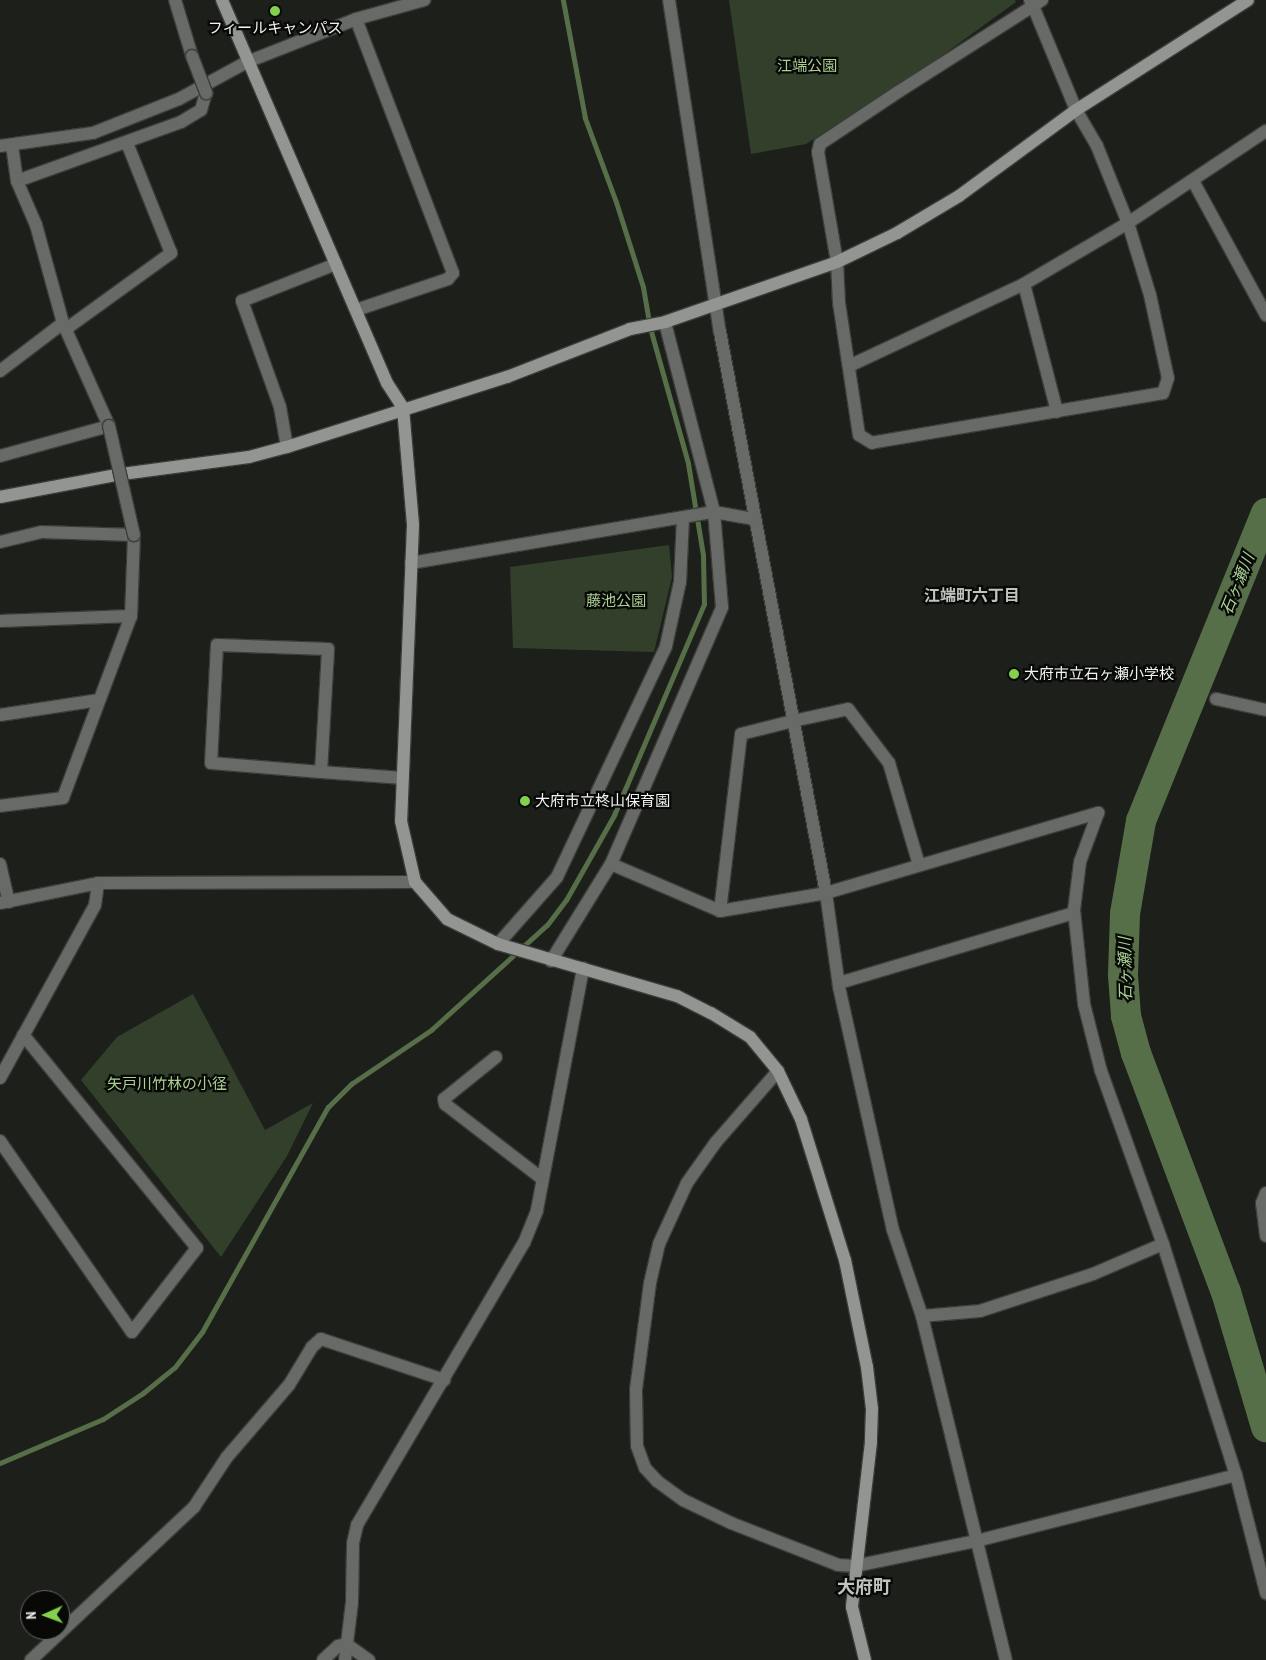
<!DOCTYPE html>
<html>
<head>
<meta charset="utf-8">
<style>
  body { margin:0 }
  #map { position:relative; width:1266px; height:1660px; overflow:hidden; background:#1d1f1b; font-family:"PT Sans Narrow","Noto Sans JP",sans-serif }
  div>[style] { position:absolute }
  .green>* { inset:0; background:#32402b }
  .stream>* { height:5px; margin:-2.5px; padding:0 2.5px; transform-origin:2.5px; border-radius:2.5px; background:#566f48 }
  .river>* { height:30px; margin:-15px; padding:0 15px; transform-origin:15px; border-radius:15px; background:#566f48 }
  .roads { filter:drop-shadow(1px 0 #3b3d39) drop-shadow(-1px 0 #3b3d39) drop-shadow(0 1px #3b3d39) drop-shadow(0 -1px #3b3d39) }
  .street>* { height:12px; margin:-6px; padding:0 6px; transform-origin:6px; border-radius:6px; background:#686a68 }
  .secondary>* { height:12px; margin:-6px; padding:0 6px; transform-origin:6px; border-radius:6px; background:#939592 }
  .bridges { filter:drop-shadow(1px 0 #3b3d39) drop-shadow(-1px 0 #3b3d39) drop-shadow(0 1px #3b3d39) drop-shadow(0 -1px #3b3d39) }
  .street-bridge>* { height:12px; margin:-6px; padding:0 6px; transform-origin:6px; border-radius:6px; background:#686a68 }
  .dots>* { width:14px; height:14px; translate:-50% -50%; box-sizing:border-box; border:2px solid #080907; border-radius:50% }
  span { translate:-50% -50%; white-space:nowrap; text-align:center; line-height:1.15; -webkit-text-stroke:4.5px #080907; paint-order:stroke }
  .poi-label { font-size:15px; color:#f1f3f0 }
  .left { translate:0 -50%; text-align:left }
  .park-label { font-size:15px; color:#a8d092 }
  .water-label { font-size:16px; color:#a9d193; font-style:italic }
  .neighbourhood-label { font-size:16px; color:#c0c4be; font-weight:700 }
  .quarter-label { font-size:18px; color:#c0c4be; font-weight:700 }
  .north { position:absolute; left:20px; top:1590px; width:50px; height:50px; box-sizing:border-box; background:#080907; border:1px solid #656764; border-radius:50%; rotate:268deg; font-size:14px; font-weight:700; line-height:20px; text-align:center; color:#f1f3f0 }
  .north::after { content:''; display:block; margin:auto; width:18px; height:22px; background:#83d04f; clip-path:polygon(50% 0,100% 100%,50% 72%,0 100%) }
</style>
</head>
<body>
<div id="map">
  <div class="green">
    <div style="clip-path:polygon(729px 0,1015px 0,1016px 2px,922px 70px,806px 144px,751px 154px)"></div>
    <div style="clip-path:polygon(669px 545px,672px 577px,654px 652px,513px 648px,510px 567px)"></div>
    <div style="clip-path:polygon(193px 994px,265px 1130px,313px 1103px,287px 1156px,221px 1257px,81px 1080px,117px 1037px)"></div>
  </div>
  <div class="stream">
    <div style="left:0;top:1463px;width:112px;rotate:-23.1deg"></div>
    <div style="left:103px;top:1419px;width:48px;rotate:-33deg"></div>
    <div style="left:143px;top:1393px;width:41px;rotate:-39.1deg"></div>
    <div style="left:175px;top:1367px;width:44px;rotate:-52.4deg"></div>
    <div style="left:202px;top:1332px;width:258px;rotate:-60.8deg"></div>
    <div style="left:328px;top:1107px;width:33px;rotate:-45deg"></div>
    <div style="left:351px;top:1084px;width:97px;rotate:-34deg"></div>
    <div style="left:431px;top:1030px;width:156px;rotate:-42.2deg"></div>
    <div style="left:547px;top:925px;width:31px;rotate:-53deg"></div>
    <div style="left:566px;top:900px;width:98px;rotate:-60.5deg"></div>
    <div style="left:614px;top:815px;width:229px;rotate:-66.9deg"></div>
    <div style="left:704px;top:604px;width:49px;rotate:-91.2deg"></div>
    <div style="left:703px;top:555px;width:93px;rotate:-99.3deg"></div>
    <div style="left:688px;top:463px;width:140px;rotate:-105.7deg"></div>
    <div style="left:650px;top:328px;width:42px;rotate:-99.7deg"></div>
    <div style="left:643px;top:287px;width:89px;rotate:-107.6deg"></div>
    <div style="left:616px;top:202px;width:90px;rotate:-110.3deg"></div>
    <div style="left:585px;top:118px;width:120px;rotate:-100.6deg"></div>
  </div>
  <div class="river">
    <div style="left:1266px;top:513px;width:332px;rotate:112.1deg"></div>
    <div style="left:1141px;top:821px;width:94px;rotate:99.8deg"></div>
    <div style="left:1125px;top:914px;width:61px;rotate:91.9deg"></div>
    <div style="left:1123px;top:975px;width:41px;rotate:85.8deg"></div>
    <div style="left:1126px;top:1016px;width:38px;rotate:75deg"></div>
    <div style="left:1136px;top:1053px;width:255px;rotate:69.4deg"></div>
    <div style="left:1226px;top:1292px;width:141px;rotate:73.5deg"></div>
  </div>
  <div class="roads">
    <div class="street">
      <div style="left:175px;top:0;width:59px;rotate:73.1deg"></div>
      <div style="left:669px;top:0;width:336px;rotate:81.3deg"></div>
      <div style="left:720px;top:332px;width:571px;rotate:79.3deg"></div>
      <div style="left:826px;top:893px;width:95px;rotate:82.1deg"></div>
      <div style="left:839px;top:987px;width:249px;rotate:77.5deg"></div>
      <div style="left:893px;top:1230px;width:91px;rotate:71.4deg"></div>
      <div style="left:922px;top:1316px;width:354px;rotate:76.3deg"></div>
      <div style="left:1030px;top:0;width:7px;rotate:63deg"></div>
      <div style="left:1033px;top:6px;width:113px;rotate:67.5deg"></div>
      <div style="left:1076px;top:110px;width:42px;rotate:59.7deg"></div>
      <div style="left:1097px;top:146px;width:83px;rotate:68.1deg"></div>
      <div style="left:1128px;top:223px;width:75px;rotate:73deg"></div>
      <div style="left:1150px;top:295px;width:85px;rotate:77.8deg"></div>
      <div style="left:1168px;top:378px;width:16px;rotate:108deg"></div>
      <div style="left:1163px;top:393px;width:295px;rotate:170.3deg"></div>
      <div style="left:872px;top:443px;width:15px;rotate:-148deg"></div>
      <div style="left:859px;top:435px;width:134px;rotate:-98.6deg"></div>
      <div style="left:839px;top:303px;width:41px;rotate:-92.8deg"></div>
      <div style="left:837px;top:262px;width:112px;rotate:-99.8deg"></div>
      <div style="left:818px;top:152px;width:8px;rotate:-76deg"></div>
      <div style="left:820px;top:144px;width:94px;rotate:-33.7deg"></div>
      <div style="left:898px;top:92px;width:160px;rotate:-32.5deg"></div>
      <div style="left:1033px;top:6px;width:11px;rotate:-34deg"></div>
      <div style="left:356px;top:19px;width:272px;rotate:69.1deg"></div>
      <div style="left:453px;top:273px;width:8px;rotate:130deg"></div>
      <div style="left:448px;top:279px;width:97px;rotate:161.4deg"></div>
      <div style="left:0;top:146px;width:94px;rotate:-8deg"></div>
      <div style="left:93px;top:133px;width:92px;rotate:-21.6deg"></div>
      <div style="left:179px;top:99px;width:77px;rotate:-28.6deg"></div>
      <div style="left:247px;top:62px;width:117px;rotate:-21.5deg"></div>
      <div style="left:356px;top:19px;width:71px;rotate:-15.6deg"></div>
      <div style="left:17px;top:181px;width:174px;rotate:-19.8deg"></div>
      <div style="left:181px;top:122px;width:23px;rotate:-31deg"></div>
      <div style="left:201px;top:110px;width:18px;rotate:-74deg"></div>
      <div style="left:1193px;top:181px;width:153px;rotate:61.4deg"></div>
      <div style="left:1024px;top:284px;width:132px;rotate:75.5deg"></div>
      <div style="left:66px;top:329px;width:130px;rotate:-35.9deg"></div>
      <div style="left:171px;top:253px;width:118px;rotate:-111.8deg"></div>
      <div style="left:849px;top:366px;width:193px;rotate:-25.1deg"></div>
      <div style="left:1024px;top:284px;width:121px;rotate:-30.4deg"></div>
      <div style="left:1128px;top:223px;width:166px;rotate:-33.7deg"></div>
      <div style="left:0;top:371px;width:79px;rotate:-37.3deg"></div>
      <div style="left:287px;top:447px;width:41px;rotate:-99.9deg"></div>
      <div style="left:280px;top:407px;width:113px;rotate:-109.7deg"></div>
      <div style="left:242px;top:301px;width:101px;rotate:-21.5deg"></div>
      <div style="left:0;top:456px;width:113px;rotate:-15.4deg"></div>
      <div style="left:109px;top:426px;width:113px;rotate:-114.1deg"></div>
      <div style="left:63px;top:323px;width:102px;rotate:-105.4deg"></div>
      <div style="left:36px;top:225px;width:48px;rotate:-113.4deg"></div>
      <div style="left:17px;top:181px;width:35px;rotate:-98deg"></div>
      <div style="left:0;top:542px;width:42px;rotate:-13.7deg"></div>
      <div style="left:41px;top:532px;width:93px;rotate:1.8deg"></div>
      <div style="left:134px;top:535px;width:81px;rotate:92.1deg"></div>
      <div style="left:131px;top:616px;width:194px;rotate:110.5deg"></div>
      <div style="left:63px;top:798px;width:64px;rotate:172.8deg"></div>
      <div style="left:411px;top:563px;width:307px;rotate:-9.6deg"></div>
      <div style="left:714px;top:512px;width:41px;rotate:9.9deg"></div>
      <div style="left:0;top:621px;width:131px;rotate:-2.2deg"></div>
      <div style="left:1216px;top:699px;width:51px;rotate:12.4deg"></div>
      <div style="left:0;top:715px;width:100px;rotate:-8.6deg"></div>
      <div style="left:321px;top:772px;width:123px;rotate:-86.7deg"></div>
      <div style="left:328px;top:649px;width:111px;rotate:-177.9deg"></div>
      <div style="left:217px;top:645px;width:118px;rotate:92.9deg"></div>
      <div style="left:211px;top:763px;width:110px;rotate:4.7deg"></div>
      <div style="left:321px;top:772px;width:82px;rotate:4.2deg"></div>
      <div style="left:1098px;top:813px;width:52px;rotate:110.2deg"></div>
      <div style="left:1080px;top:862px;width:48px;rotate:97.1deg"></div>
      <div style="left:1074px;top:910px;width:95px;rotate:83.9deg"></div>
      <div style="left:1084px;top:1004px;width:69px;rotate:75.8deg"></div>
      <div style="left:1101px;top:1071px;width:184px;rotate:70.3deg"></div>
      <div style="left:1163px;top:1244px;width:242px;rotate:72.5deg"></div>
      <div style="left:1236px;top:1475px;width:122px;rotate:75.7deg"></div>
      <div style="left:0;top:864px;width:39px;rotate:77deg"></div>
      <div style="left:611px;top:864px;width:119px;rotate:23.3deg"></div>
      <div style="left:720px;top:911px;width:108px;rotate:-9.6deg"></div>
      <div style="left:826px;top:893px;width:284px;rotate:-16.4deg"></div>
      <div style="left:0;top:903px;width:100px;rotate:-11.5deg"></div>
      <div style="left:98px;top:883px;width:317px;rotate:-0.2deg"></div>
      <div style="left:720px;top:911px;width:178px;rotate:-83.2deg"></div>
      <div style="left:741px;top:734px;width:54px;rotate:-14deg"></div>
      <div style="left:793px;top:721px;width:56px;rotate:-12.3deg"></div>
      <div style="left:848px;top:709px;width:68px;rotate:52.8deg"></div>
      <div style="left:889px;top:763px;width:106px;rotate:73.6deg"></div>
      <div style="left:498px;top:944px;width:89px;rotate:-48.6deg"></div>
      <div style="left:557px;top:877px;width:255px;rotate:-64.7deg"></div>
      <div style="left:666px;top:646px;width:66px;rotate:-77.7deg"></div>
      <div style="left:680px;top:582px;width:63px;rotate:-87.3deg"></div>
      <div style="left:551px;top:961px;width:114px;rotate:-58.3deg"></div>
      <div style="left:611px;top:864px;width:280px;rotate:-66.6deg"></div>
      <div style="left:722px;top:607px;width:95px;rotate:-94.8deg"></div>
      <div style="left:714px;top:512px;width:196px;rotate:-104.5deg"></div>
      <div style="left:839px;top:983px;width:245px;rotate:-16.6deg"></div>
      <div style="left:496px;top:1057px;width:67px;rotate:141.1deg"></div>
      <div style="left:444px;top:1099px;width:5px;rotate:79deg"></div>
      <div style="left:445px;top:1104px;width:121px;rotate:37.6deg"></div>
      <div style="left:778px;top:1071px;width:94px;rotate:131.1deg"></div>
      <div style="left:716px;top:1142px;width:50px;rotate:125.3deg"></div>
      <div style="left:687px;top:1183px;width:67px;rotate:114.7deg"></div>
      <div style="left:659px;top:1244px;width:40px;rotate:103deg"></div>
      <div style="left:650px;top:1283px;width:108px;rotate:97.5deg"></div>
      <div style="left:636px;top:1390px;width:56px;rotate:89deg"></div>
      <div style="left:637px;top:1446px;width:23px;rotate:70deg"></div>
      <div style="left:645px;top:1468px;width:18px;rotate:47deg"></div>
      <div style="left:657px;top:1481px;width:32px;rotate:36deg"></div>
      <div style="left:683px;top:1500px;width:53px;rotate:25.6deg"></div>
      <div style="left:731px;top:1523px;width:115px;rotate:21.4deg"></div>
      <div style="left:838px;top:1565px;width:17px;rotate:3deg"></div>
      <div style="left:855px;top:1566px;width:124px;rotate:-11.7deg"></div>
      <div style="left:976px;top:1541px;width:268px;rotate:-14.2deg"></div>
      <div style="left:0;top:1078px;width:197px;rotate:-61.2deg"></div>
      <div style="left:95px;top:905px;width:22px;rotate:-82deg"></div>
      <div style="left:0;top:1141px;width:232px;rotate:55.4deg"></div>
      <div style="left:132px;top:1332px;width:106px;rotate:-52.3deg"></div>
      <div style="left:197px;top:1248px;width:275px;rotate:-129.2deg"></div>
      <div style="left:1266px;top:1193px;width:11px;rotate:112deg"></div>
      <div style="left:1262px;top:1203px;width:33px;rotate:83deg"></div>
      <div style="left:922px;top:1316px;width:58px;rotate:-4.9deg"></div>
      <div style="left:980px;top:1311px;width:119px;rotate:-18.1deg"></div>
      <div style="left:1093px;top:1274px;width:76px;rotate:-23.2deg"></div>
      <div style="left:31px;top:1660px;width:224px;rotate:-43.2deg"></div>
      <div style="left:194px;top:1507px;width:60px;rotate:-56.6deg"></div>
      <div style="left:227px;top:1457px;width:95px;rotate:-49.3deg"></div>
      <div style="left:289px;top:1385px;width:44px;rotate:-58.8deg"></div>
      <div style="left:312px;top:1347px;width:12px;rotate:-42deg"></div>
      <div style="left:321px;top:1339px;width:130px;rotate:18.4deg"></div>
      <div style="left:323px;top:1660px;width:21px;rotate:-43deg"></div>
      <div style="left:338px;top:1646px;width:8px;rotate:-14deg"></div>
      <div style="left:346px;top:1644px;width:28px;rotate:35deg"></div>
      <div style="left:345px;top:1660px;width:58px;rotate:-83.1deg"></div>
      <div style="left:352px;top:1602px;width:59px;rotate:-89deg"></div>
      <div style="left:353px;top:1543px;width:18px;rotate:-77deg"></div>
      <div style="left:357px;top:1525px;width:328px;rotate:-59.4deg"></div>
      <div style="left:524px;top:1243px;width:35px;rotate:-68deg"></div>
      <div style="left:537px;top:1210px;width:246px;rotate:-79.2deg"></div>
    </div>
    <div class="secondary">
      <div style="left:222px;top:0;width:417px;rotate:66.7deg"></div>
      <div style="left:387px;top:383px;width:30px;rotate:57deg"></div>
      <div style="left:403px;top:408px;width:117px;rotate:85.1deg"></div>
      <div style="left:413px;top:525px;width:296px;rotate:92.3deg"></div>
      <div style="left:401px;top:821px;width:63px;rotate:77.1deg"></div>
      <div style="left:415px;top:882px;width:49px;rotate:49.1deg"></div>
      <div style="left:447px;top:919px;width:57px;rotate:26.1deg"></div>
      <div style="left:498px;top:944px;width:186px;rotate:16.2deg"></div>
      <div style="left:677px;top:996px;width:38px;rotate:27deg"></div>
      <div style="left:711px;top:1013px;width:46px;rotate:31.6deg"></div>
      <div style="left:750px;top:1037px;width:44px;rotate:50.5deg"></div>
      <div style="left:778px;top:1071px;width:53px;rotate:64.4deg"></div>
      <div style="left:801px;top:1119px;width:148px;rotate:72.7deg"></div>
      <div style="left:845px;top:1260px;width:109px;rotate:78.4deg"></div>
      <div style="left:867px;top:1367px;width:42px;rotate:83.2deg"></div>
      <div style="left:872px;top:1409px;width:33px;rotate:92deg"></div>
      <div style="left:871px;top:1442px;width:166px;rotate:96.6deg"></div>
      <div style="left:852px;top:1607px;width:55px;rotate:76.2deg"></div>
      <div style="left:0;top:497px;width:124px;rotate:-10.7deg"></div>
      <div style="left:122px;top:474px;width:128px;rotate:-7.6deg"></div>
      <div style="left:249px;top:457px;width:39px;rotate:-15deg"></div>
      <div style="left:287px;top:447px;width:231px;rotate:-17.7deg"></div>
      <div style="left:507px;top:377px;width:132px;rotate:-21.3deg"></div>
      <div style="left:630px;top:329px;width:36px;rotate:-11deg"></div>
      <div style="left:665px;top:322px;width:182px;rotate:-19.2deg"></div>
      <div style="left:837px;top:262px;width:67px;rotate:-25.8deg"></div>
      <div style="left:897px;top:233px;width:72px;rotate:-30.8deg"></div>
      <div style="left:959px;top:196px;width:145px;rotate:-36.3deg"></div>
      <div style="left:1076px;top:110px;width:204px;rotate:-32.6deg"></div>
    </div>
  </div>
  <div class="bridges">
    <div class="street-bridge">
      <div style="left:192px;top:56px;width:40px;rotate:69deg"></div>
      <div style="left:109px;top:426px;width:112px;rotate:77.1deg"></div>
    </div>
  </div>
  <div class="dots">
    <div style="left:275px;top:11px;background:#83d04f"></div>
    <div style="left:1014px;top:674px;background:#83d04f"></div>
    <div style="left:525px;top:801px;background:#83d04f"></div>
  </div>
  <div class="poi-label">
    <span style="left:275px;top:28px">フィールキャンパス</span>
    <span class="left" style="left:1024px;top:674px">大府市立石ヶ瀬小学校</span>
    <span class="left" style="left:535px;top:801px">大府市立柊山保育園</span>
  </div>
  <div class="park-label">
    <span style="left:807px;top:66px">江端公園</span>
    <span style="left:616px;top:601px">藤池公園</span>
    <span style="left:167px;top:1084px">矢戸川竹林の小径</span>
  </div>
  <div class="water-label">
    <span style="left:1237px;top:584px;rotate:-68deg">石ヶ瀬川</span>
    <span style="left:1125px;top:969px;rotate:-91deg">石ヶ瀬川</span>
  </div>
  <div class="neighbourhood-label">
    <span style="left:972px;top:595px">江端町六丁目</span>
  </div>
  <div class="quarter-label">
    <span style="left:864px;top:1587px">大府町</span>
  </div>
  <div class="north">N</div>
</div>
</body>
</html>
